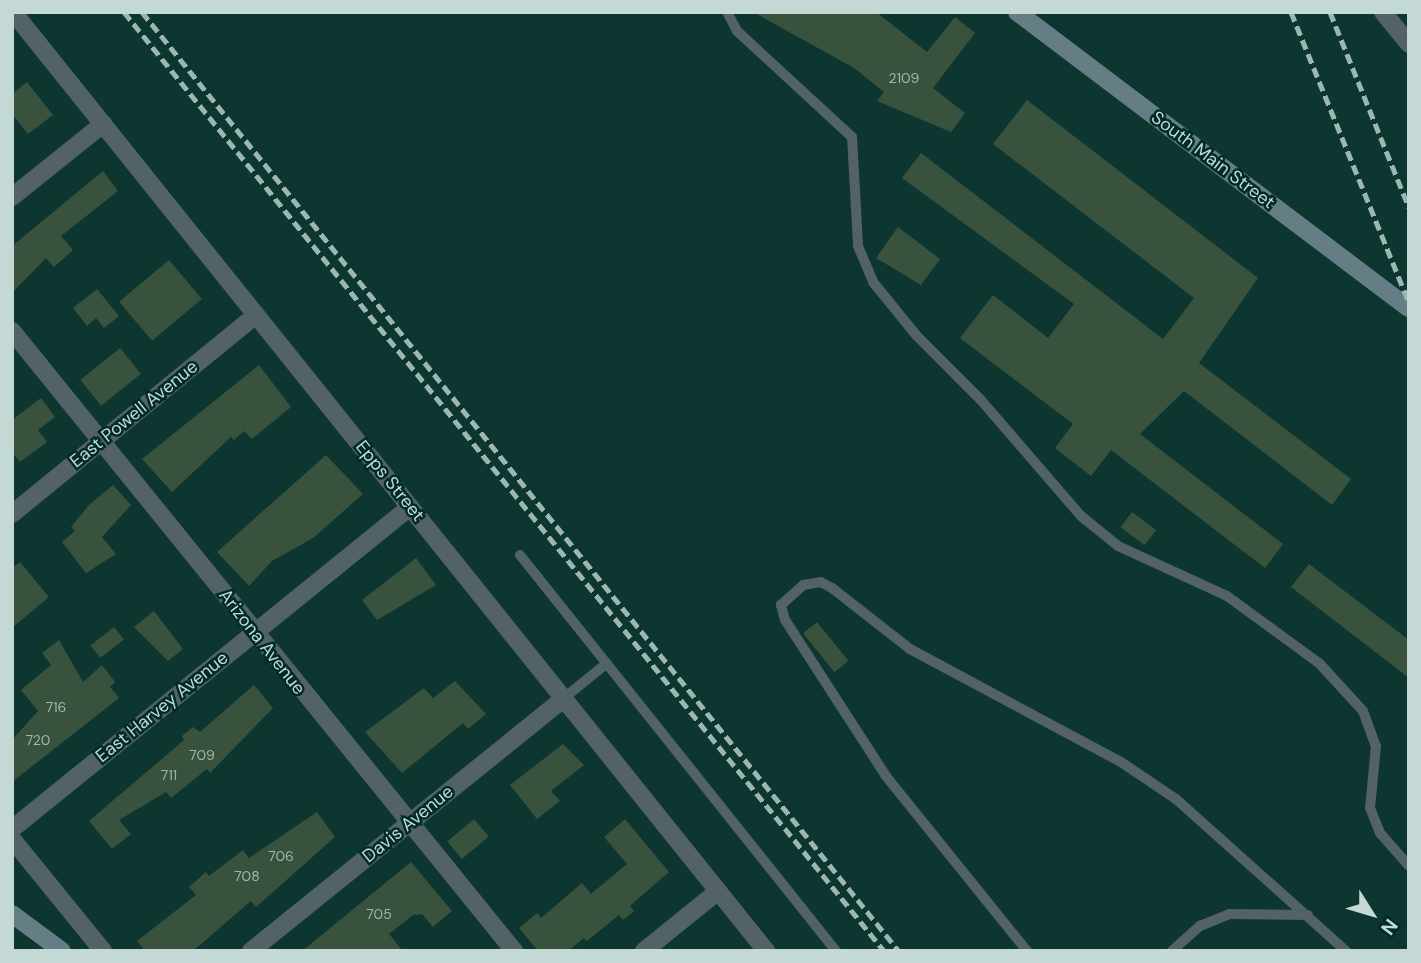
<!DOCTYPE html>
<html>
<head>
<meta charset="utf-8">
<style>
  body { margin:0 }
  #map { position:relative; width:1421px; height:963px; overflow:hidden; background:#0d3631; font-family:"DM Sans",sans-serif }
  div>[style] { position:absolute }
  .building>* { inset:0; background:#39523e; transform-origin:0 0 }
  .lane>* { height:10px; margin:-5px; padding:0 5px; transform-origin:5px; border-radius:5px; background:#526267 }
  .street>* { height:18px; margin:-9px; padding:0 9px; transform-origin:9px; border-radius:9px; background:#526267 }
  .secondary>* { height:18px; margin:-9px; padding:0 9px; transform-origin:9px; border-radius:9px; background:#657e86 }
  .rail>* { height:5px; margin-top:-2.5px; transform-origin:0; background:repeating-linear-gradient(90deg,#9db6b2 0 10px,transparent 0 15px) }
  span { translate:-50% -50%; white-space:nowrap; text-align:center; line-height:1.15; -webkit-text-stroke:5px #012b27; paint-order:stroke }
  .number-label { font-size:14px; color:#a1b6af }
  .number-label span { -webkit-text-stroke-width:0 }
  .street-label { font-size:18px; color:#c4d8d5 }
  .frame { position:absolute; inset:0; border:14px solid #c4d8d5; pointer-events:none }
  .north { position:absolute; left:1337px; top:879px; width:70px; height:70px; -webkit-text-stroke:5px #012b27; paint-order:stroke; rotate:127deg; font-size:19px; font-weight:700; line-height:28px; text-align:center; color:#c4d8d5 }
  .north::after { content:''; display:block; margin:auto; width:24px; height:32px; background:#c4d8d5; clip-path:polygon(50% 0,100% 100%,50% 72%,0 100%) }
</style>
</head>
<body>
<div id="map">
  <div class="building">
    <div style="clip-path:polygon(753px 12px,876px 12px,927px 52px,955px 17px,975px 33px,933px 88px,965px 113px,951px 132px,877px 101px,884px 92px,854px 68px)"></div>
    <div style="clip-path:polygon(27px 82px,53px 115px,28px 134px,12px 114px,12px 94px)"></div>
    <div style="clip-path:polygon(1027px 100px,1258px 278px,1199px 363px,1351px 479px,1332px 505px,1184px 391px,1140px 434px,1283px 544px,1265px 568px,1111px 450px,1091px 476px,1055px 448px,1073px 424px,960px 338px,993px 295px,1048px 338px,1074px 304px,902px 178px,921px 153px,1163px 339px,1194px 298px,993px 144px)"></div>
    <div style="clip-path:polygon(103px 171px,118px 191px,61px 236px,73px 250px,54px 267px,46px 258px,12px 293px,12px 246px)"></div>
    <div style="clip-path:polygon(898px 227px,940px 259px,921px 285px,876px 258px)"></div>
    <div style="left:169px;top:260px;width:51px;height:65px;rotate:50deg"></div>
    <div style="clip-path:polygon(97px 289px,119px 316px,104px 328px,96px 318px,87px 326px,73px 308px)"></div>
    <div style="left:120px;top:348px;width:33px;height:51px;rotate:51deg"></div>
    <div style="clip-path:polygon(259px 365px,291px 407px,252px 439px,244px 431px,234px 440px,231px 437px,172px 492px,142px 459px)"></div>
    <div style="clip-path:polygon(41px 398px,55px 417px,38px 430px,47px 442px,20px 462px,12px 452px,12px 420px)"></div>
    <div style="clip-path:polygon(326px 455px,363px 494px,313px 538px,272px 561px,249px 586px,217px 552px)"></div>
    <div style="clip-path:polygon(113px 485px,131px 505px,102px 537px,116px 554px,86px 573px,62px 542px,75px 531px,71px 527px,89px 505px)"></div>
    <div style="left:1132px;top:512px;width:30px;height:19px;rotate:37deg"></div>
    <div style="clip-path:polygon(416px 558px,436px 585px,377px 620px,362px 600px)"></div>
    <div style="clip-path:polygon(20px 562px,49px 597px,12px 628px,12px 568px)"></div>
    <div style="clip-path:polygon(1309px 564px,1409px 640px,1409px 678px,1291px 587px)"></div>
    <div style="clip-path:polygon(154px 611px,183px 649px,168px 661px,134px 627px)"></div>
    <div style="left:817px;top:622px;width:50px;height:18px;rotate:51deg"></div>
    <div style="left:114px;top:627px;width:16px;height:30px;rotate:52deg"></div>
    <div style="clip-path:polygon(59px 640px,83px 682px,102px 665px,115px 682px,110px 687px,119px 698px,12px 782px,12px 740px,38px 711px,21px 690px,51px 665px,42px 653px)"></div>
    <div style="clip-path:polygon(455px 681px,486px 714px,468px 729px,463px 723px,402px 773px,365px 732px,424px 688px,433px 698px)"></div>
    <div style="clip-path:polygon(254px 685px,273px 708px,210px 773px,207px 769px,171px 798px,166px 792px,119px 820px,131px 834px,112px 849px,89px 821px,184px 740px,182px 736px,193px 727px,200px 732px)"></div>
    <div style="clip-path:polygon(563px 744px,584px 765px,551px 791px,560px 801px,537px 819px,510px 785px)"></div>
    <div style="clip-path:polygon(317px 812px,335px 837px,256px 907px,251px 901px,193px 951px,145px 951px,137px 941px,196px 895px,189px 887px,206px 872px,209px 876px,243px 850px,249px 858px)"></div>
    <div style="left:474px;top:819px;width:23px;height:35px;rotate:50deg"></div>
    <div style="clip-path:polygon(625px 819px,669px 872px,630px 906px,634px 911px,623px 920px,619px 915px,587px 941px,584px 938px,568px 951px,538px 951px,519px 928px,537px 913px,541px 918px,582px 883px,591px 894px,627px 864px,604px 837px)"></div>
    <div style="clip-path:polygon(411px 862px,452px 911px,433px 927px,422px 914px,413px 915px,389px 934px,403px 951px,302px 951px)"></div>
  </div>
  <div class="lane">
    <div style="left:727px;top:12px;width:21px;rotate:62deg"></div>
    <div style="left:737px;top:31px;width:156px;rotate:42.7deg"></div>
    <div style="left:852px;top:137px;width:109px;rotate:86.8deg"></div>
    <div style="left:858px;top:246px;width:39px;rotate:67deg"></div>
    <div style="left:873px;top:282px;width:68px;rotate:50.9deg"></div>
    <div style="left:916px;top:335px;width:91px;rotate:45deg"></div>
    <div style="left:980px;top:399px;width:155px;rotate:49.2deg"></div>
    <div style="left:1081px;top:516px;width:48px;rotate:39deg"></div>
    <div style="left:1118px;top:546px;width:120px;rotate:24.6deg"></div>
    <div style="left:1227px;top:596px;width:114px;rotate:36.1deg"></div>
    <div style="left:1319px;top:663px;width:65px;rotate:47.5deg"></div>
    <div style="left:1363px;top:711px;width:37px;rotate:70deg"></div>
    <div style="left:1376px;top:746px;width:62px;rotate:95.5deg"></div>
    <div style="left:1370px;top:808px;width:27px;rotate:68deg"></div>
    <div style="left:1380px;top:833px;width:44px;rotate:48.7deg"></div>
    <div style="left:520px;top:555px;width:507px;rotate:51.41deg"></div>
    <div style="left:564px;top:698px;width:55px;rotate:-39.1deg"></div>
    <div style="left:1027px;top:951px;width:225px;rotate:-128.9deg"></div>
    <div style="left:886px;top:776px;width:186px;rotate:-122.9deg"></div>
    <div style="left:785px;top:620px;width:16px;rotate:-105deg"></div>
    <div style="left:781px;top:605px;width:30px;rotate:-42deg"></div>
    <div style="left:803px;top:585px;width:18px;rotate:-9deg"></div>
    <div style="left:821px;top:582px;width:13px;rotate:29deg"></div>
    <div style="left:832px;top:588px;width:99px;rotate:38deg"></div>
    <div style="left:910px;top:649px;width:239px;rotate:28.2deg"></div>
    <div style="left:1121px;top:762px;width:66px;rotate:33.9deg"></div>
    <div style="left:1176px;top:799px;width:228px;rotate:41.8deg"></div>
    <div style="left:1172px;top:951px;width:38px;rotate:-42deg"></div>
    <div style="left:1200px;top:926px;width:31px;rotate:-22deg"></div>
    <div style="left:1229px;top:914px;width:79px;rotate:0.7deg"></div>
  </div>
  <div class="street">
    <div style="left:13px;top:12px;width:1204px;rotate:51.27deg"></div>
    <div style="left:1383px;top:12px;width:41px;rotate:50.9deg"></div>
    <div style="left:12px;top:197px;width:117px;rotate:-38.7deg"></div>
    <div style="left:12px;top:331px;width:798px;rotate:51deg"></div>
    <div style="left:12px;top:514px;width:315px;rotate:-39.2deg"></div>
    <div style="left:12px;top:829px;width:512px;rotate:-38.97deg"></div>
    <div style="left:12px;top:839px;width:144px;rotate:50.9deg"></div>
    <div style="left:251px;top:951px;width:402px;rotate:-38.9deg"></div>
    <div style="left:644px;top:951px;width:95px;rotate:-39deg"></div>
  </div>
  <div class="secondary">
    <div style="left:1017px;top:12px;width:491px;rotate:37.1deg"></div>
    <div style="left:12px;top:914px;width:62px;rotate:36.5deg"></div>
  </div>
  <div class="rail">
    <div style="left:124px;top:12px;width:1208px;rotate:51.01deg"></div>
    <div style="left:142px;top:12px;width:1206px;rotate:51.13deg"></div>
    <div style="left:1291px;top:12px;width:313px;rotate:67.9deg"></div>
    <div style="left:1330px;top:12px;width:211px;rotate:68deg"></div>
  </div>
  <div class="number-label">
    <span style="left:904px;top:78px">2109</span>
    <span style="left:56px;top:707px">716</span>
    <span style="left:38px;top:740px">720</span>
    <span style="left:202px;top:755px">709</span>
    <span style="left:169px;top:775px">711</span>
    <span style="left:281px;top:856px">706</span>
    <span style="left:247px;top:876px">708</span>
    <span style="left:379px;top:914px">705</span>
  </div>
  <div class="street-label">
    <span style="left:1213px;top:160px;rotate:37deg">South Main Street</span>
    <span style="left:134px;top:414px;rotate:-39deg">East Powell Avenue</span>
    <span style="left:390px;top:481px;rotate:51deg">Epps Street</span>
    <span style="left:262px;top:642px;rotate:52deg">Arizona Avenue</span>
    <span style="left:162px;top:707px;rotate:-39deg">East Harvey Avenue</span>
    <span style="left:408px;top:824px;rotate:-39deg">Davis Avenue</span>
  </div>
  <div class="frame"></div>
  <div class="north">N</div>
</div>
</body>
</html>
